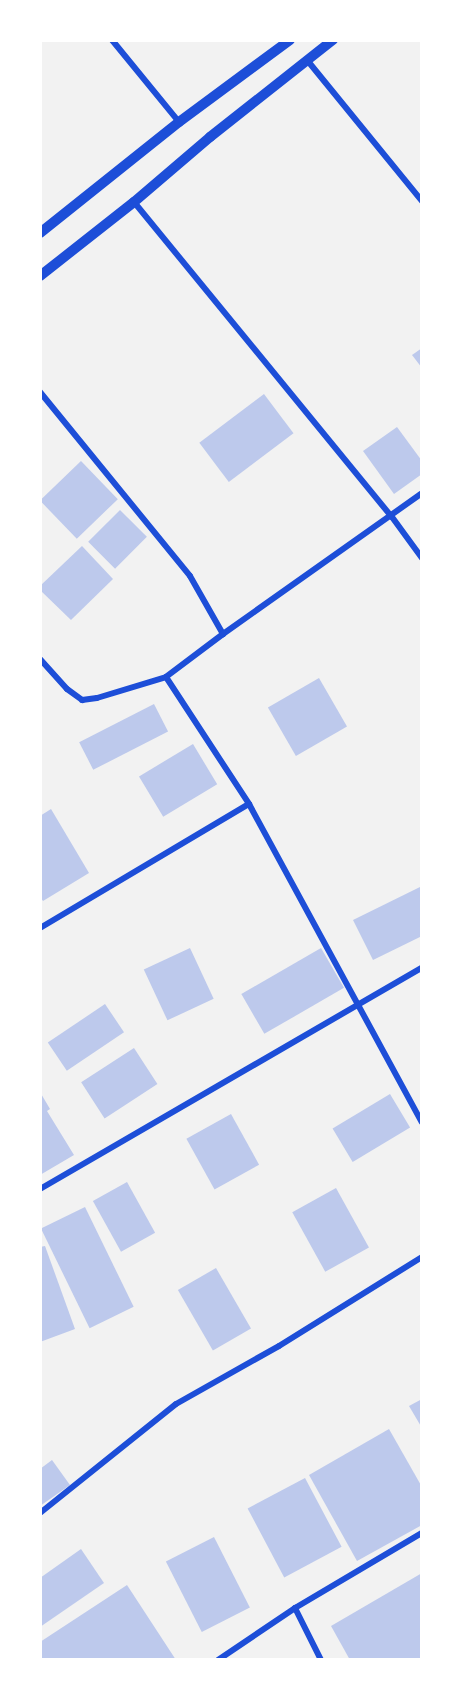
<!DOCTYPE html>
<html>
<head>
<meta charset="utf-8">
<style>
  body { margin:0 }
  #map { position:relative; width:462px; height:1700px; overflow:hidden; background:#f2f2f2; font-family:Ubuntu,sans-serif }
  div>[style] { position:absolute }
  .building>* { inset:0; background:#bdc9ec; transform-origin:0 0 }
  .minor>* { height:6px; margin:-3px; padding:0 3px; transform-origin:3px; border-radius:3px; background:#1d4ed8 }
  .tertiary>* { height:10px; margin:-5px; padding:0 5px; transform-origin:5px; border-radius:5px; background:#1d4ed8 }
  span { translate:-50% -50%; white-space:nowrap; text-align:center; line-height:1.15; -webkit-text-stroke:5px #fff; paint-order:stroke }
  .frame { position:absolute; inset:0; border:42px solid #fff; pointer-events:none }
</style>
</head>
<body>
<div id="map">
  <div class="building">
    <div style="clip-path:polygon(422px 348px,422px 368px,412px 355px)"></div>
    <div style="left:264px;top:394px;width:49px;height:81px;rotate:53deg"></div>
    <div style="clip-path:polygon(397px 427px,422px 461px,422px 474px,394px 494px,363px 451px)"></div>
    <div style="left:81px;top:461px;width:53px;height:57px;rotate:46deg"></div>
    <div style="left:120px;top:510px;width:38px;height:45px;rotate:45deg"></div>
    <div style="clip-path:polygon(82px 546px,113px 579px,71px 620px,40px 590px,40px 586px)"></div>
    <div style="left:319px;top:678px;width:56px;height:59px;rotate:60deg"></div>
    <div style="left:154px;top:704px;width:31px;height:84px;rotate:63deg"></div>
    <div style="left:193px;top:744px;width:47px;height:63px;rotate:59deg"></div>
    <div style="clip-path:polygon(51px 809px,89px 873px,43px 901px,40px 897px,40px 816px)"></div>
    <div style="clip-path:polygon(422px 886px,422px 936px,373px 960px,353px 920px)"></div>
    <div style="left:190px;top:948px;width:56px;height:51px;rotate:65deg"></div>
    <div style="left:321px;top:948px;width:46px;height:92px;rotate:60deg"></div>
    <div style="left:105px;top:1004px;width:34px;height:69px;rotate:56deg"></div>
    <div style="left:134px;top:1048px;width:43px;height:63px;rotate:57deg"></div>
    <div style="clip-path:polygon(40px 1092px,50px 1109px,47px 1111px,74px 1155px,40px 1175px)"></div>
    <div style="left:390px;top:1094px;width:39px;height:67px;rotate:59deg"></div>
    <div style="left:231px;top:1114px;width:58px;height:51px;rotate:61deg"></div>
    <div style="left:127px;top:1182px;width:58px;height:39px;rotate:61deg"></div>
    <div style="left:336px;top:1188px;width:68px;height:50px;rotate:61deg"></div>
    <div style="left:85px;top:1207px;width:111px;height:49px;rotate:64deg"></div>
    <div style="clip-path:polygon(45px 1246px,75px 1329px,40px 1342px,40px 1247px)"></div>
    <div style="left:216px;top:1268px;width:70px;height:44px;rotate:60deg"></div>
    <div style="clip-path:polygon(422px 1399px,422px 1428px,409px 1406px)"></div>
    <div style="clip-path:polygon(389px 1429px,422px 1487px,422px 1525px,357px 1561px,309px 1475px)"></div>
    <div style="clip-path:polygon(52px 1460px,70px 1485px,40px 1506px,40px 1469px)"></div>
    <div style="left:305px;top:1478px;width:78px;height:65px;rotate:62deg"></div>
    <div style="left:214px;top:1537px;width:79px;height:54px;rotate:63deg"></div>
    <div style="clip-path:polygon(81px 1549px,104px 1583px,40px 1627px,40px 1578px)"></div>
    <div style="clip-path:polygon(422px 1573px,422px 1660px,350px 1660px,331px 1626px)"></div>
    <div style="clip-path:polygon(127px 1585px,176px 1660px,40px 1660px,40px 1642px)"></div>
  </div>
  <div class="minor">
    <div style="left:112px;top:40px;width:106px;rotate:50.7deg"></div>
    <div style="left:307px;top:60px;width:182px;rotate:50.8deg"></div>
    <div style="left:134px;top:202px;width:407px;rotate:50.7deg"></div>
    <div style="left:392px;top:517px;width:51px;rotate:53.8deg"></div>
    <div style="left:40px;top:392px;width:237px;rotate:50.8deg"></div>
    <div style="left:190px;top:576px;width:67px;rotate:60.4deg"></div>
    <div style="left:223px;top:634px;width:71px;rotate:143deg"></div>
    <div style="left:166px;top:677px;width:152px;rotate:56.8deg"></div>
    <div style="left:249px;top:804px;width:362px;rotate:61.5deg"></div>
    <div style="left:223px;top:634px;width:244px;rotate:-35.3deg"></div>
    <div style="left:40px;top:659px;width:40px;rotate:48deg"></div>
    <div style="left:67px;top:689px;width:19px;rotate:36deg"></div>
    <div style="left:82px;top:700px;width:15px;rotate:-8deg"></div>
    <div style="left:97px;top:698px;width:72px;rotate:-16.9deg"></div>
    <div style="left:40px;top:928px;width:243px;rotate:-30.7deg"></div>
    <div style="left:40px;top:1189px;width:441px;rotate:-30.1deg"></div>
    <div style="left:40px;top:1513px;width:174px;rotate:-38.7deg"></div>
    <div style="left:176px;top:1404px;width:118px;rotate:-29.4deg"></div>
    <div style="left:279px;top:1346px;width:168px;rotate:-31.9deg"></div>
    <div style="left:295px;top:1608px;width:58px;rotate:63.4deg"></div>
    <div style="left:218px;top:1660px;width:93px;rotate:-34deg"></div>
    <div style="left:295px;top:1608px;width:147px;rotate:-30.6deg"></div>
  </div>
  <div class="tertiary">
    <div style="left:40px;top:233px;width:178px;rotate:-38.6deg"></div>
    <div style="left:179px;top:122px;width:138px;rotate:-36.5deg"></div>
    <div style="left:40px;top:276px;width:120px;rotate:-38.2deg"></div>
    <div style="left:134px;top:202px;width:100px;rotate:-40.5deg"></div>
    <div style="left:210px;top:137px;width:157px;rotate:-38.3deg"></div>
  </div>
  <div class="frame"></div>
</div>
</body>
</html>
